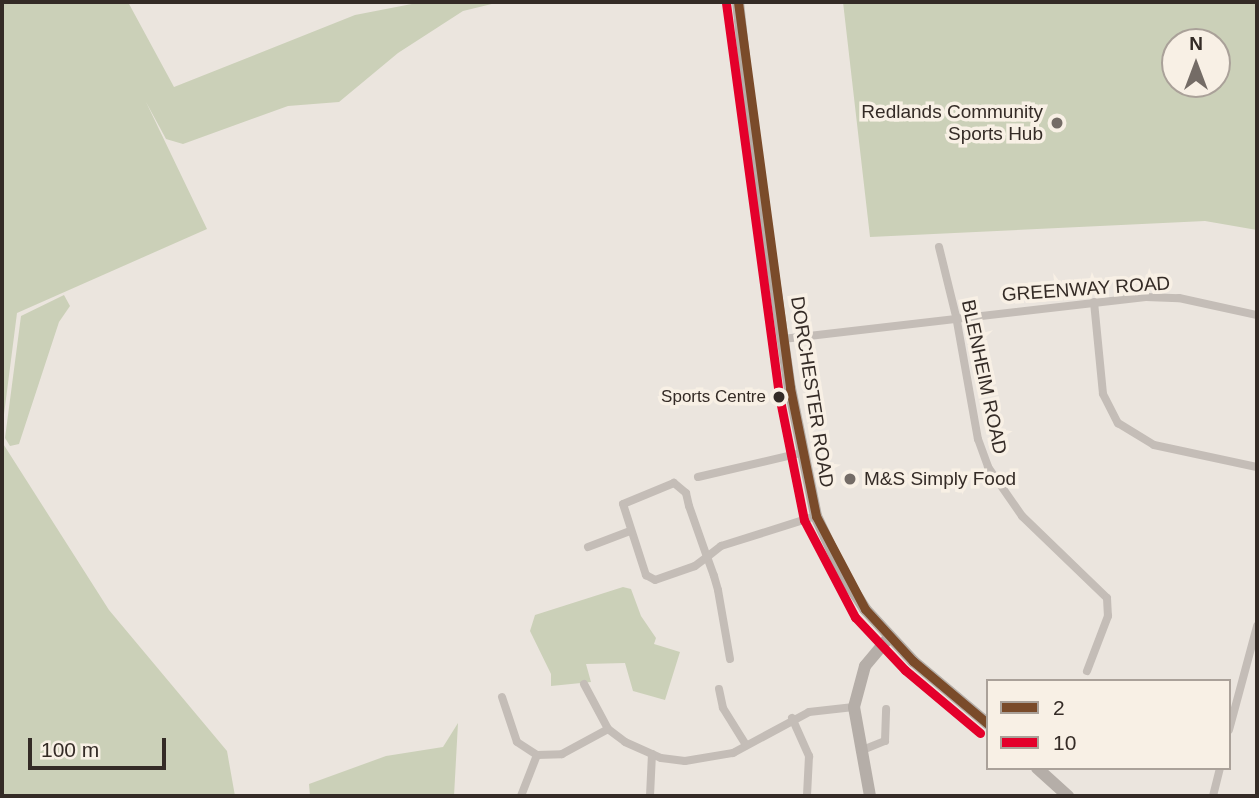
<!DOCTYPE html>
<html>
<head>
<meta charset="utf-8">
<style>
  body { margin:0 }
  #map { position:relative; width:1259px; height:798px; overflow:hidden; background:#ebe5de; font-family:Helvetica,sans-serif }
  div>[style] { position:absolute }
  .green>* { inset:0; background:#cbd0b8 }
  .street>* { height:8px; margin:-4px; padding:0 4px; transform-origin:4px; border-radius:4px; background:#c4bdb7 }
  .secondary>* { height:12px; margin:-6px; padding:0 6px; transform-origin:6px; border-radius:6px; background:#b5aea8 }
  .bus-1>* { height:9px; margin:-4.5px; padding:0 4.5px; transform-origin:4.5px; border-radius:4.5px; background:#7a4b2a }
  .bus-2>* { height:9px; margin:-4.5px; padding:0 4.5px; transform-origin:4.5px; border-radius:4.5px; background:#e4002b }
  .dots>* { width:19px; height:19px; translate:-50% -50%; box-sizing:border-box; border:4px solid #f8f0e5; border-radius:50% }
  span { translate:-50% -50%; white-space:nowrap; text-align:center; line-height:1.15; -webkit-text-stroke:7px #f8f0e5; paint-order:stroke }
  .bus-label { font-size:17px; color:#342b26 }
  .right { translate:-100% -50%; text-align:right }
  .poi-label { font-size:19px; color:#342b26 }
  .left { translate:0 -50%; text-align:left }
  .street-label { font-size:19px; color:#342b26 }
  .frame { position:absolute; inset:0; border:4px solid #342b26; pointer-events:none }
  .legend { position:absolute; left:986px; top:679px; width:245px; height:91px; box-sizing:border-box; background:#f8f0e5; border:2px solid #aaa199; margin:0; padding:9px 12px; list-style:none; font-size:21px; color:#342b26 }
  .legend li { display:flex; align-items:center; gap:14px; height:35px }
  .legend b { width:35px; border:2px solid #aaa199 }
  .north { position:absolute; left:1161px; top:28px; width:70px; height:70px; box-sizing:border-box; background:#f8f0e5; border:2px solid #aaa199; border-radius:50%; rotate:0deg; font-size:19px; font-weight:700; line-height:28px; text-align:center; color:#342b26 }
  .north::after { content:''; display:block; margin:auto; width:24px; height:32px; background:#746c66; clip-path:polygon(50% 0,100% 100%,50% 72%,0 100%) }
  .scale { position:absolute; left:28px; top:738px; width:138px; height:32px; box-sizing:border-box; border:4px solid #342b26; border-top:0; padding-left:9px; font-size:21px; line-height:24px; white-space:nowrap; color:#342b26; -webkit-text-stroke:5px #f8f0e5; paint-order:stroke }
</style>
</head>
<body>
<div id="map">
  <div class="green">
    <div style="clip-path:polygon(2px 2px,128px 2px,174px 87px,355px 15px,422px 2px,500px 2px,463px 11px,398px 53px,339px 102px,288px 106px,183px 144px,166px 139px,146px 102px,207px 229px,17px 313px,2px 430px)"></div>
    <div style="clip-path:polygon(evenodd,843px 2px,1257px 2px,1257px 230px,1205px 221px,870px 237px,843px 2px,1217px 42px,1217px 84px,1175px 84px,1175px 42px,1217px 42px)"></div>
    <div style="clip-path:polygon(64px 295px,70px 306px,59px 322px,19px 444px,10px 446px,5px 438px,21px 316px)"></div>
    <div style="clip-path:polygon(2px 442px,109px 610px,227px 751px,235px 796px,2px 796px)"></div>
    <div style="clip-path:polygon(623px 587px,631px 589px,641px 616px,656px 638px,654px 644px,680px 652px,665px 700px,633px 691px,625px 663px,586px 664px,591px 682px,551px 686px,551px 674px,530px 631px,535px 615px)"></div>
    <div style="clip-path:polygon(458px 723px,454px 796px,310px 796px,309px 784px,386px 756px,443px 747px)"></div>
  </div>
  <div class="street">
    <div style="left:939px;top:247px;width:71px;rotate:76.2deg"></div>
    <div style="left:956px;top:316px;width:125px;rotate:79.9deg"></div>
    <div style="left:978px;top:439px;width:30px;rotate:70deg"></div>
    <div style="left:988px;top:467px;width:60px;rotate:55.2deg"></div>
    <div style="left:1022px;top:516px;width:118px;rotate:44deg"></div>
    <div style="left:1107px;top:598px;width:18px;rotate:87deg"></div>
    <div style="left:1108px;top:616px;width:59px;rotate:110.9deg"></div>
    <div style="left:1094px;top:302px;width:92px;rotate:84.4deg"></div>
    <div style="left:1103px;top:394px;width:33px;rotate:63deg"></div>
    <div style="left:1118px;top:423px;width:42px;rotate:31.4deg"></div>
    <div style="left:1154px;top:445px;width:105px;rotate:12.1deg"></div>
    <div style="left:783px;top:339px;width:365px;rotate:-6.6deg"></div>
    <div style="left:1146px;top:297px;width:33px;rotate:2deg"></div>
    <div style="left:1179px;top:298px;width:80px;rotate:12.3deg"></div>
    <div style="left:698px;top:477px;width:106px;rotate:-13.1deg"></div>
    <div style="left:588px;top:547px;width:45px;rotate:-20.9deg"></div>
    <div style="left:730px;top:659px;width:70px;rotate:-99.9deg"></div>
    <div style="left:718px;top:590px;width:15px;rotate:-106deg"></div>
    <div style="left:714px;top:576px;width:20px;rotate:-110deg"></div>
    <div style="left:707px;top:557px;width:54px;rotate:-109.4deg"></div>
    <div style="left:689px;top:506px;width:13px;rotate:-103deg"></div>
    <div style="left:686px;top:493px;width:16px;rotate:-140deg"></div>
    <div style="left:674px;top:483px;width:55px;rotate:157.6deg"></div>
    <div style="left:623px;top:504px;width:75px;rotate:72.1deg"></div>
    <div style="left:646px;top:575px;width:10px;rotate:29deg"></div>
    <div style="left:655px;top:580px;width:42px;rotate:-19.3deg"></div>
    <div style="left:695px;top:566px;width:15px;rotate:-37deg"></div>
    <div style="left:707px;top:557px;width:18px;rotate:-38deg"></div>
    <div style="left:721px;top:546px;width:100px;rotate:-17.5deg"></div>
    <div style="left:584px;top:684px;width:51px;rotate:61.9deg"></div>
    <div style="left:608px;top:729px;width:21px;rotate:37deg"></div>
    <div style="left:625px;top:742px;width:39px;rotate:24deg"></div>
    <div style="left:661px;top:758px;width:24px;rotate:7deg"></div>
    <div style="left:685px;top:761px;width:49px;rotate:-9.5deg"></div>
    <div style="left:733px;top:753px;width:86px;rotate:-28.3deg"></div>
    <div style="left:809px;top:712px;width:45px;rotate:-6.3deg"></div>
    <div style="left:719px;top:689px;width:19px;rotate:78deg"></div>
    <div style="left:723px;top:708px;width:44px;rotate:58.1deg"></div>
    <div style="left:502px;top:697px;width:47px;rotate:71.6deg"></div>
    <div style="left:517px;top:742px;width:24px;rotate:33deg"></div>
    <div style="left:537px;top:755px;width:25px;rotate:-2deg"></div>
    <div style="left:562px;top:754px;width:52px;rotate:-28.5deg"></div>
    <div style="left:792px;top:718px;width:42px;rotate:65.9deg"></div>
    <div style="left:809px;top:756px;width:40px;rotate:92.9deg"></div>
    <div style="left:1229px;top:730px;width:108px;rotate:-74.9deg"></div>
    <div style="left:860px;top:751px;width:27px;rotate:-22deg"></div>
    <div style="left:885px;top:741px;width:32px;rotate:-88deg"></div>
    <div style="left:521px;top:796px;width:44px;rotate:-68.7deg"></div>
    <div style="left:650px;top:796px;width:42px;rotate:-87.3deg"></div>
    <div style="left:1213px;top:796px;width:29px;rotate:-76deg"></div>
  </div>
  <div class="secondary">
    <div style="left:738px;top:2px;width:114px;rotate:83.9deg"></div>
    <div style="left:750px;top:115px;width:276px;rotate:81.7deg"></div>
    <div style="left:790px;top:388px;width:131px;rotate:78.5deg"></div>
    <div style="left:816px;top:516px;width:68px;rotate:64.9deg"></div>
    <div style="left:845px;top:578px;width:37px;rotate:57deg"></div>
    <div style="left:865px;top:609px;width:71px;rotate:47.3deg"></div>
    <div style="left:913px;top:661px;width:98px;rotate:40deg"></div>
    <div style="left:1037px;top:768px;width:42px;rotate:42.1deg"></div>
    <div style="left:870px;top:796px;width:90px;rotate:-100.2deg"></div>
    <div style="left:854px;top:707px;width:42px;rotate:-75deg"></div>
    <div style="left:865px;top:666px;width:38px;rotate:-50deg"></div>
  </div>
  <div class="bus-1">
    <div style="left:738px;top:2px;width:389px;rotate:82.3deg"></div>
    <div style="left:790px;top:388px;width:131px;rotate:78.5deg"></div>
    <div style="left:816px;top:516px;width:105px;rotate:62.2deg"></div>
    <div style="left:865px;top:609px;width:71px;rotate:47.3deg"></div>
    <div style="left:913px;top:661px;width:98px;rotate:40deg"></div>
  </div>
  <div class="bus-2">
    <div style="left:726px;top:3px;width:390px;rotate:82.3deg"></div>
    <div style="left:778px;top:390px;width:133px;rotate:78.7deg"></div>
    <div style="left:804px;top:520px;width:110px;rotate:62.3deg"></div>
    <div style="left:855px;top:617px;width:73px;rotate:46.7deg"></div>
    <div style="left:905px;top:670px;width:98px;rotate:40deg"></div>
  </div>
  <div class="dots">
    <div style="left:1057px;top:123px;background:#746c66"></div>
    <div style="left:779px;top:397px;background:#342b26"></div>
    <div style="left:850px;top:479px;background:#746c66"></div>
  </div>
  <div class="bus-label">
    <span class="right" style="left:766px;top:397px">Sports Centre</span>
  </div>
  <div class="poi-label">
    <span class="right" style="left:1043px;top:123px">Redlands Community<br>Sports Hub</span>
    <span class="left" style="left:864px;top:479px">M&amp;S Simply Food</span>
  </div>
  <div class="street-label">
    <span style="left:1086px;top:289px;rotate:-4deg">GREENWAY ROAD</span>
    <span style="left:984px;top:377px;rotate:78deg">BLENHEIM ROAD</span>
    <span style="left:812px;top:392px;rotate:81deg">DORCHESTER ROAD</span>
  </div>
  <div class="frame"></div>
  <ul class="legend">
  <li><b style="height:9px;background:#7a4b2a"></b>2</li>
  <li><b style="height:9px;background:#e4002b"></b>10</li>
  </ul>
  <div class="north">N</div>
  <div class="scale">100 m</div>
</div>
</body>
</html>
